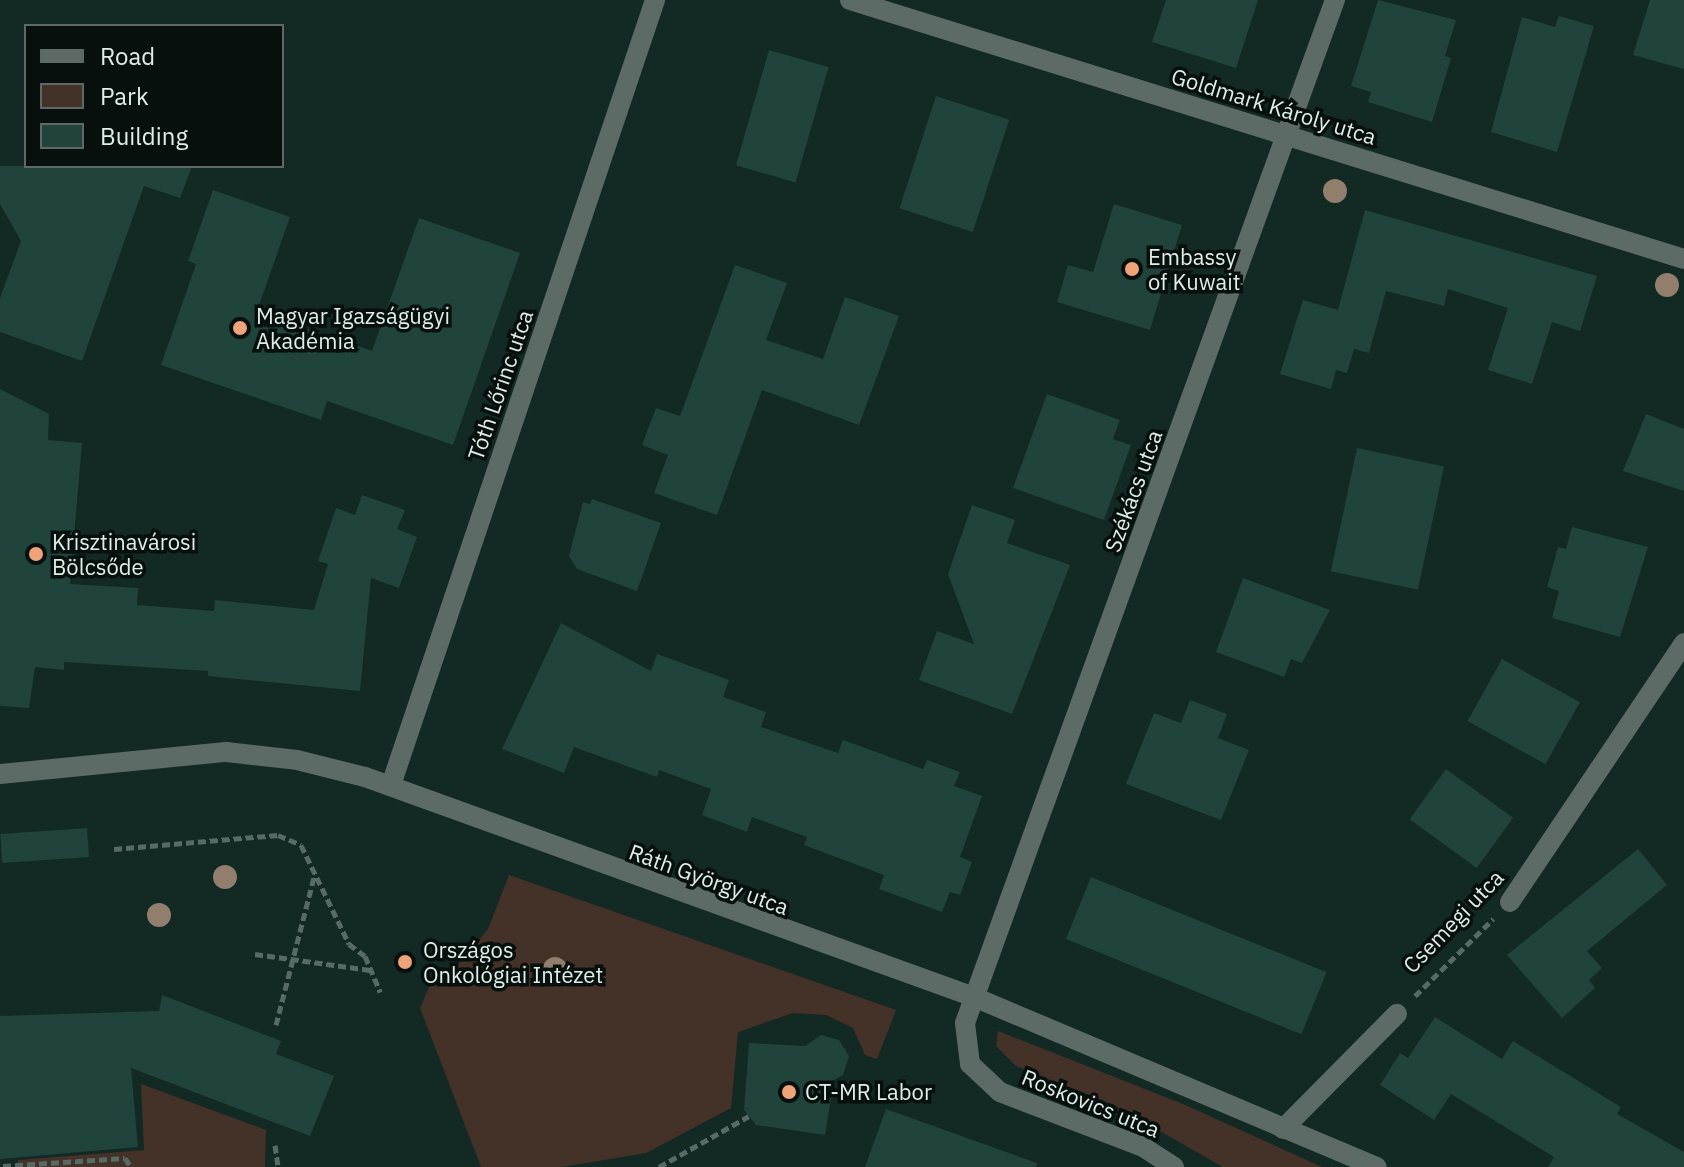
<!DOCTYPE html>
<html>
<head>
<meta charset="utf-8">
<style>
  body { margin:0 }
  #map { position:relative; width:1684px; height:1167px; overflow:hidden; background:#132924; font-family:"IBM Plex Sans",sans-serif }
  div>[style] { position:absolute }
  .green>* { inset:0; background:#443127 }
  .building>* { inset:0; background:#20433b; transform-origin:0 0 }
  .path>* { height:5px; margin-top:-2.5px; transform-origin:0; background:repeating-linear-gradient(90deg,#576a65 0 8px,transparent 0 12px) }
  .street>* { height:20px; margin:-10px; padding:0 10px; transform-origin:10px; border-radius:10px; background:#5c6b66 }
  .trees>* { width:24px; height:24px; margin:-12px; border-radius:50%; background:#927e6c }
  .dots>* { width:22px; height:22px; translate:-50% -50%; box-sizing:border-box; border:4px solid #07100d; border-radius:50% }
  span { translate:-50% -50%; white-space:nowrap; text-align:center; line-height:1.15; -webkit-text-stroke:7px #07100d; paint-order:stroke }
  .street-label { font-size:22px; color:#e0ede9 }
  .poi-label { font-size:22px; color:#e0ede9 }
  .left { translate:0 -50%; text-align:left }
  .legend { position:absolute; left:24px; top:24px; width:260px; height:144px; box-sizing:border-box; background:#07100d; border:2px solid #5e6865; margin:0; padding:10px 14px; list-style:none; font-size:24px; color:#e0ede9 }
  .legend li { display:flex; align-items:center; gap:16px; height:40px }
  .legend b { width:40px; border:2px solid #5e6865 }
</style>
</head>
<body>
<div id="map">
  <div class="green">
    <div style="clip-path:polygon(509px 875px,896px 1010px,877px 1059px,865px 1055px,853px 1028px,826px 1015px,793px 1013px,738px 1032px,731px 1108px,646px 1153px,562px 1167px,481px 1167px,420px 1008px,429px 987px,458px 965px,488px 929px)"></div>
    <div style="clip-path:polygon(998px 1031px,1183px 1104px,1322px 1167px,1223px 1167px,1114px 1105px,1016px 1066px,996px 1046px)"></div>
    <div style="clip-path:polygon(141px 1084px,266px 1130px,265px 1167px,18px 1167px,18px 1160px,144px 1150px)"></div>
  </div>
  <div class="building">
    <div style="clip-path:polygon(1166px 0,1258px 0,1236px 68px,1152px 42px)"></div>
    <div style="clip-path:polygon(1378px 0,1456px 20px,1445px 56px,1451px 58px,1432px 122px,1368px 102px,1371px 92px,1351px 86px)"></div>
    <div style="clip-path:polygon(1650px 0,1684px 0,1684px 69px,1633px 55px)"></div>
    <div style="clip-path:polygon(1559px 16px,1594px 26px,1557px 152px,1491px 132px,1522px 17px,1555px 27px)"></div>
    <div style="left:769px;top:50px;width:62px;height:120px;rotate:16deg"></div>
    <div style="left:936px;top:96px;width:77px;height:118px;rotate:18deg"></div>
    <div style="clip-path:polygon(0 166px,192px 166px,180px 198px,144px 186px,82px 361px,0 332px,0 298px,21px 241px,0 204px)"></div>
    <div style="clip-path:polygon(213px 190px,290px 217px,257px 311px,372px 351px,419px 218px,520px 253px,453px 445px,327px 401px,321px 420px,161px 365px,196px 264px,188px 261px)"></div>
    <div style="clip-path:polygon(1114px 204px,1182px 225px,1150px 330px,1057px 302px,1068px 265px,1093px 272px)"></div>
    <div style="clip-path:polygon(1365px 210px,1597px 276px,1580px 331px,1552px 322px,1532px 384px,1488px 370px,1508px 308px,1448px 289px,1444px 306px,1386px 291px,1369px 353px,1354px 349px,1347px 373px,1336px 370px,1331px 389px,1280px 374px,1303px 300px,1338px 310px)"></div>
    <div style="clip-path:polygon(735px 265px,787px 283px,766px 340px,823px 359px,845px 297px,899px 316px,859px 425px,762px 390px,717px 515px,654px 493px,668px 455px,642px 445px,656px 408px,680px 416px)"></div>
    <div style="clip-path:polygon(0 389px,49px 414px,48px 440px,82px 443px,70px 584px,138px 588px,137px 605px,214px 611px,215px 600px,314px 610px,328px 564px,318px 561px,336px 508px,355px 515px,362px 495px,405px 510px,397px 529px,417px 537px,399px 588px,371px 578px,360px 691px,208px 676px,208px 671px,64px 662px,64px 670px,35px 667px,29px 708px,0 706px)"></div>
    <div style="clip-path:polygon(1047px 394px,1120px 420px,1113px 439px,1131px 445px,1104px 520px,1013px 488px)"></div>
    <div style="clip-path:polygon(1646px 414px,1684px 429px,1684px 491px,1623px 471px)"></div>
    <div style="left:1357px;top:448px;width:89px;height:126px;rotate:12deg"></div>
    <div style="clip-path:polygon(592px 499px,661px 523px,637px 591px,577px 569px,569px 556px,583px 502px,590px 504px)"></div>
    <div style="clip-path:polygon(972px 505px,1015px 520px,1007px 543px,1070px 565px,1012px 714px,919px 680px,937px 631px,974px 644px,948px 574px)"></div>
    <div style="clip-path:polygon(1572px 527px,1648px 547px,1620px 637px,1552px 618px,1559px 591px,1547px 587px,1558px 547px,1566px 549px)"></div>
    <div style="clip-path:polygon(1243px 578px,1330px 610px,1302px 663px,1291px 659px,1284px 677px,1216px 652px)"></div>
    <div style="clip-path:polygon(561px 623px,651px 671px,657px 654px,729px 680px,723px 697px,766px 712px,761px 727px,838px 753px,843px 740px,923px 769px,927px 760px,960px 772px,954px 786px,982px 796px,960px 857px,972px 862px,960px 895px,950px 892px,942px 912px,879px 889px,884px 875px,804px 845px,807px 837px,752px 817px,747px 832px,702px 815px,711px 789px,659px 770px,657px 777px,574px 747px,564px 773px,502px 749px)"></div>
    <div style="left:1502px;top:659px;width:89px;height:71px;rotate:29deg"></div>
    <div style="clip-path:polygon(1190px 700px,1227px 714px,1218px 738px,1249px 750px,1221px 820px,1126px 784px,1154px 713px,1181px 723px)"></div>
    <div style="left:1446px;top:769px;width:83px;height:62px;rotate:36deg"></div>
    <div style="left:87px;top:828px;width:29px;height:87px;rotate:86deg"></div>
    <div style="clip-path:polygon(1638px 849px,1667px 885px,1587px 951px,1602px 968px,1589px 980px,1595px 988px,1562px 1018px,1507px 955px)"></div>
    <div style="left:1091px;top:877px;width:254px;height:67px;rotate:22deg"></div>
    <div style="clip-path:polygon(162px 995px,281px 1041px,276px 1054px,334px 1076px,310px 1136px,131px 1068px,138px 1147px,0 1159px,0 1016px,159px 1011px)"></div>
    <div style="clip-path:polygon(1435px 1017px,1502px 1059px,1513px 1041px,1621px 1107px,1617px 1114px,1684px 1152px,1684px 1167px,1548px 1167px,1554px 1157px,1451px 1094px,1434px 1120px,1380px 1085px,1400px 1053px,1408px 1058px)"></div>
    <div style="clip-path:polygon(821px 1035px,839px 1040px,849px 1056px,843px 1075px,834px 1080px,825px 1135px,756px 1125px,744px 1110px,749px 1043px,805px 1046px)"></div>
    <div style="clip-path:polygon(886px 1109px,1037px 1163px,1036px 1167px,865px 1167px)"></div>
  </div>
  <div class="path">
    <div style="left:114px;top:849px;width:165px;rotate:-4.9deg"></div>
    <div style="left:278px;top:835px;width:25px;rotate:23deg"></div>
    <div style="left:301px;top:845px;width:110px;rotate:64.1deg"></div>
    <div style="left:349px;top:944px;width:20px;rotate:37deg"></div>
    <div style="left:365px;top:956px;width:39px;rotate:67deg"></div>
    <div style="left:255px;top:954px;width:116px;rotate:7.9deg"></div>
    <div style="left:1415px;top:996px;width:110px;rotate:-44.6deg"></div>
    <div style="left:276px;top:1025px;width:153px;rotate:-75.6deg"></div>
    <div style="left:275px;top:1145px;width:22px;rotate:82deg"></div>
    <div style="left:3px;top:1166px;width:122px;rotate:-3.8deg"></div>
    <div style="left:125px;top:1158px;width:11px;rotate:56deg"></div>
    <div style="left:659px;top:1167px;width:103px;rotate:-29.5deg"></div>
  </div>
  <div class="street">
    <div style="left:850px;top:0;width:873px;rotate:17.25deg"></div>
    <div style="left:0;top:774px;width:227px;rotate:-5.6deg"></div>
    <div style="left:226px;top:752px;width:71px;rotate:6.4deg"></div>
    <div style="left:297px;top:760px;width:70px;rotate:14deg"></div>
    <div style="left:365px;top:777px;width:648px;rotate:19.86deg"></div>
    <div style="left:974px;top:997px;width:437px;rotate:22.9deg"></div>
    <div style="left:391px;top:785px;width:828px;rotate:-71.41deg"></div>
    <div style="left:1510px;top:902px;width:312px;rotate:-56.1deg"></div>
    <div style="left:1283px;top:1129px;width:162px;rotate:-45.3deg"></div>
    <div style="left:1174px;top:1167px;width:37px;rotate:-147deg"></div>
    <div style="left:1143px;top:1147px;width:153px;rotate:-159deg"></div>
    <div style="left:1000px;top:1092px;width:41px;rotate:-137deg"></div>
    <div style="left:970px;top:1064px;width:41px;rotate:-97deg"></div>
    <div style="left:965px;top:1023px;width:1088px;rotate:-70.12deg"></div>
  </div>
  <div class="trees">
    <div style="left:1335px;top:191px"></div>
    <div style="left:1667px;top:285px"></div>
    <div style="left:225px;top:877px"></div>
    <div style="left:159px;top:915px"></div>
    <div style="left:555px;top:969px"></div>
  </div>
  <div class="dots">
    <div style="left:1132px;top:269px;background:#efa378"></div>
    <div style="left:240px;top:328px;background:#efa378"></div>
    <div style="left:36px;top:554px;background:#efa378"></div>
    <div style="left:405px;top:962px;background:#efa378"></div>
    <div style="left:789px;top:1092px;background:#efa378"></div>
  </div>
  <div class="street-label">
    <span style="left:1274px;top:106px;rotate:17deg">Goldmark Károly utca</span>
    <span style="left:500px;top:385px;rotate:-71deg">Tóth Lőrinc utca</span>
    <span style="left:1133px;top:491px;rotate:-70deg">Székács utca</span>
    <span style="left:709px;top:879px;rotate:20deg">Ráth György utca</span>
    <span style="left:1453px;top:921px;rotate:-46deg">Csemegi utca</span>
    <span style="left:1091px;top:1103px;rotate:22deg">Roskovics utca</span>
  </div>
  <div class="poi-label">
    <span class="left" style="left:1148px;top:269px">Embassy<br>of Kuwait</span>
    <span class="left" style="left:256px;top:328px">Magyar Igazságügyi<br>Akadémia</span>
    <span class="left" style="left:52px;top:554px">Krisztinavárosi<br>Bölcsőde</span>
    <span class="left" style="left:423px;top:962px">Országos<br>Onkológiai Intézet</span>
    <span class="left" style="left:805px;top:1092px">CT-MR Labor</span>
  </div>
  <ul class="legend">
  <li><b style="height:10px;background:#5c6b66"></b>Road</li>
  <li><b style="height:22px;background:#443127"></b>Park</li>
  <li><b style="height:22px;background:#20433b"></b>Building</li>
  </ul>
</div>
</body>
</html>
